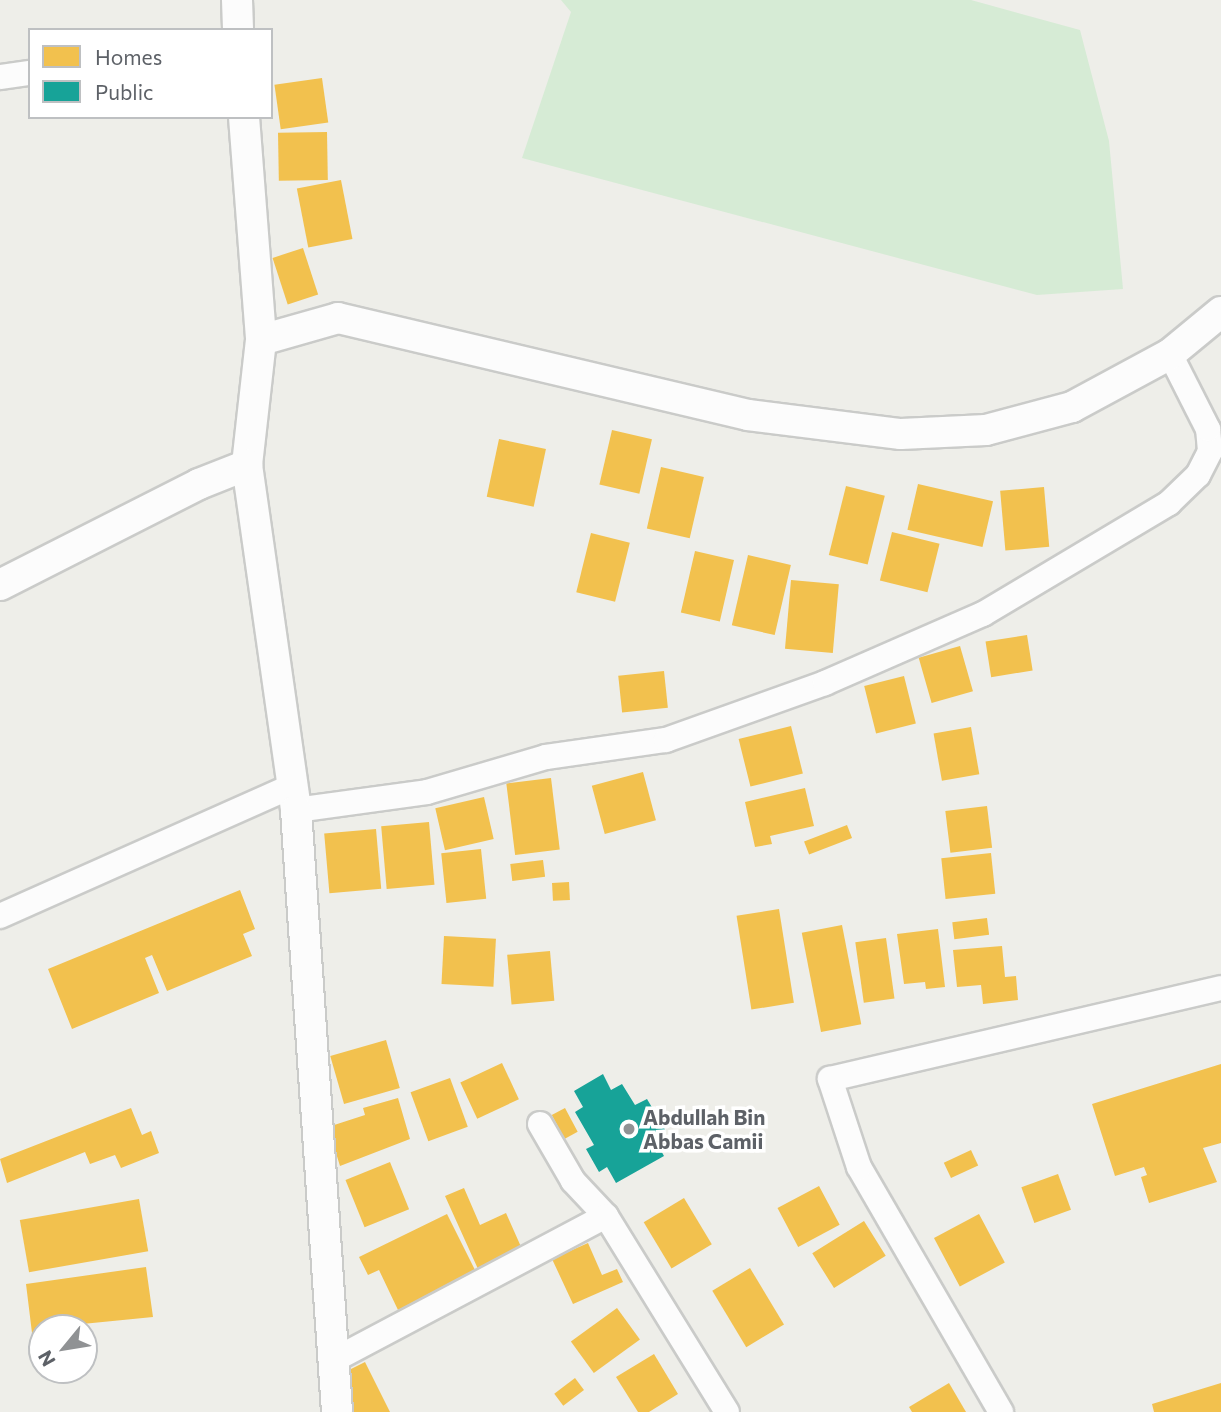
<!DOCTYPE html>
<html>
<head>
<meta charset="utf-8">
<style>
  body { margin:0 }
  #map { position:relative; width:1221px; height:1412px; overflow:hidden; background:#eeeee9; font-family:Commissioner,sans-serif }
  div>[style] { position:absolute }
  .green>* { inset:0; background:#d6ebd5 }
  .homes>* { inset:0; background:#f2c14e; transform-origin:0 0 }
  .public>* { inset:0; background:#17a398 }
  .roads { filter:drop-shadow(2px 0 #cacbc9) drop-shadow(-2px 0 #cacbc9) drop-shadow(0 2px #cacbc9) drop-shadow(0 -2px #cacbc9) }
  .minor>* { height:24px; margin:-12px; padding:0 12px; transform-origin:12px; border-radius:12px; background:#fcfcfc }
  .tertiary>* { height:30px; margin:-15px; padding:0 15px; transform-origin:15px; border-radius:15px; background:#fcfcfc }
  .dots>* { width:19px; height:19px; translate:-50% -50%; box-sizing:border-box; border:4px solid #fff; border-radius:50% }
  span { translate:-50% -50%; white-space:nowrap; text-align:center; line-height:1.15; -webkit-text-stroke:7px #fff; paint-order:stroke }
  .poi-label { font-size:21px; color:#5d6167; font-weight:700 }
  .left { translate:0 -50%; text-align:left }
  .legend { position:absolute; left:28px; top:28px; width:245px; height:91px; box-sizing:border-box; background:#fff; border:2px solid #bec0c2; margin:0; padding:9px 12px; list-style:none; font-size:21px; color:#5d6167 }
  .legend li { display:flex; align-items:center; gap:14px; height:35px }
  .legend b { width:35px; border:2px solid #bec0c2 }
  .north { position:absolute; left:28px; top:1314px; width:70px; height:70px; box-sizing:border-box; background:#fff; border:2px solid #bec0c2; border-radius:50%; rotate:240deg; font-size:19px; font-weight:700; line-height:28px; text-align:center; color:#5d6167 }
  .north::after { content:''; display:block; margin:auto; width:24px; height:32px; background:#909294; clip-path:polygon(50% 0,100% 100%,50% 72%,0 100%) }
</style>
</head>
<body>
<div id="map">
  <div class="green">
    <div style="clip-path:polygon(561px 0,971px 0,1080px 30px,1109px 141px,1123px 289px,1037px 295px,522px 158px,571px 12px)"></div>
  </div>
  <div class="homes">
    <div style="left:322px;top:78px;width:45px;height:48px;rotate:82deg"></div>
    <div style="left:327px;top:132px;width:48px;height:49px;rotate:89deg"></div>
    <div style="left:341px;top:180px;width:60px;height:45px;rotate:79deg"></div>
    <div style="left:303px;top:248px;width:49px;height:32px;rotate:72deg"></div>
    <div style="left:612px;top:430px;width:41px;height:56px;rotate:13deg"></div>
    <div style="left:499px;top:439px;width:48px;height:59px;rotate:12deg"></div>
    <div style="left:661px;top:467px;width:44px;height:63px;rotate:13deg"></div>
    <div style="left:918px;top:484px;width:77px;height:47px;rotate:13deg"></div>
    <div style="left:846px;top:486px;width:40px;height:71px;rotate:14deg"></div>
    <div style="left:1044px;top:487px;width:60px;height:44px;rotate:85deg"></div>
    <div style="left:892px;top:532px;width:49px;height:50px;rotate:14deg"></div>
    <div style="left:591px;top:533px;width:40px;height:61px;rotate:14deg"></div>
    <div style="left:695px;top:551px;width:40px;height:63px;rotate:13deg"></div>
    <div style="left:748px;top:555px;width:44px;height:72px;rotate:13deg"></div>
    <div style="left:791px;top:580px;width:48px;height:69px;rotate:5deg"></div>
    <div style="left:1027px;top:635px;width:36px;height:42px;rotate:81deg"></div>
    <div style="left:960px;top:646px;width:47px;height:43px;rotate:74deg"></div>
    <div style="left:664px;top:671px;width:37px;height:46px;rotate:84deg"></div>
    <div style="left:904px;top:676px;width:49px;height:41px;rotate:76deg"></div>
    <div style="left:791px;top:726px;width:49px;height:54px;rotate:76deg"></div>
    <div style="left:971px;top:727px;width:48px;height:38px;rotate:80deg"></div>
    <div style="left:643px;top:772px;width:50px;height:53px;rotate:75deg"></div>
    <div style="left:551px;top:778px;width:72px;height:45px;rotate:83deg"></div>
    <div style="clip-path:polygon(805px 788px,814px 826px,770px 836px,772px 844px,755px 847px,745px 802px)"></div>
    <div style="left:484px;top:797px;width:43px;height:50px;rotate:77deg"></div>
    <div style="left:987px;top:806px;width:42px;height:42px;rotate:83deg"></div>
    <div style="left:429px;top:822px;width:63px;height:48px;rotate:85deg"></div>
    <div style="left:847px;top:825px;width:14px;height:46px;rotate:69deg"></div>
    <div style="left:376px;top:829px;width:60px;height:52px;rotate:85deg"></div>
    <div style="left:481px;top:849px;width:50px;height:40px;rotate:84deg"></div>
    <div style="left:991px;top:853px;width:41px;height:50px;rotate:84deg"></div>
    <div style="left:543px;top:860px;width:17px;height:33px;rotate:83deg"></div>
    <div style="left:569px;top:882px;width:18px;height:17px;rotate:87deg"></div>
    <div style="clip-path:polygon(240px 890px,255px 929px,243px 934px,252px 956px,167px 991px,152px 955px,145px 958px,159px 993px,72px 1029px,48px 969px)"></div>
    <div style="left:779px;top:909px;width:95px;height:43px;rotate:81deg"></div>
    <div style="left:987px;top:918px;width:17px;height:35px;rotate:83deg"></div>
    <div style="left:842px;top:925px;width:101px;height:41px;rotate:79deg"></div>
    <div style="clip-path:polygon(938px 929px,945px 987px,926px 989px,925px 982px,904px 984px,897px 934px)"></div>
    <div style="left:444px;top:936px;width:52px;height:48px;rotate:3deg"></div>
    <div style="left:886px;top:938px;width:61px;height:31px;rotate:82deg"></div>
    <div style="clip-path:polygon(1002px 946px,1005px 977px,1016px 976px,1018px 1000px,983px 1004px,981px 985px,957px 987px,953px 950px)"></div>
    <div style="left:550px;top:951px;width:50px;height:43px;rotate:85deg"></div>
    <div style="left:386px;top:1040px;width:50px;height:58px;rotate:74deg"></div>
    <div style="left:502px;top:1063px;width:40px;height:46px;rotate:65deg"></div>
    <div style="clip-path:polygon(1221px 1064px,1221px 1143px,1203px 1148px,1217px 1182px,1149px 1203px,1141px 1177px,1147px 1175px,1144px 1167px,1115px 1176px,1092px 1104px)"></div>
    <div style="left:450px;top:1078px;width:52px;height:42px;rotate:70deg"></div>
    <div style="clip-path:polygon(398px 1098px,410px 1139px,340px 1166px,328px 1127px,365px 1115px,363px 1108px)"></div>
    <div style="clip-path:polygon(131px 1108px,142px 1135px,151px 1131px,159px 1153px,121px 1168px,115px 1155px,90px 1164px,85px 1152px,7px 1183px,0 1159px)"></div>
    <div style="left:565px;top:1108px;width:27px;height:15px;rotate:62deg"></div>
    <div style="left:971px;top:1150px;width:17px;height:30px;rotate:65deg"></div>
    <div style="left:390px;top:1162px;width:51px;height:48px;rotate:68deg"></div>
    <div style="left:1058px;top:1174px;width:38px;height:39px;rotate:70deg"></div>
    <div style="left:819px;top:1186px;width:44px;height:47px;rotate:62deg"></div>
    <div style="clip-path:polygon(464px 1188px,480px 1225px,506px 1213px,522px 1249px,478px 1269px,445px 1196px)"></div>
    <div style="left:684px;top:1198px;width:54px;height:47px;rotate:59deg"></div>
    <div style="left:139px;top:1199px;width:53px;height:121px;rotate:80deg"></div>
    <div style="clip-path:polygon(447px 1214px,476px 1272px,398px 1310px,379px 1270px,368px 1275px,359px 1257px)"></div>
    <div style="left:979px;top:1214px;width:55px;height:51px;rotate:62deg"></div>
    <div style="left:864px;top:1221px;width:41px;height:61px;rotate:58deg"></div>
    <div style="clip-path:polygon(588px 1243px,602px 1275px,617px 1269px,623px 1282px,573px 1304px,552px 1259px)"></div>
    <div style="clip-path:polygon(146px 1267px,153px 1317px,42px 1328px,42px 1332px,32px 1333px,26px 1284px)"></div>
    <div style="left:750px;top:1268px;width:66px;height:44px;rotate:59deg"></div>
    <div style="left:617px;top:1308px;width:39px;height:57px;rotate:54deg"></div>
    <div style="clip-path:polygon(654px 1354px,678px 1394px,649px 1412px,638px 1412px,616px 1377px)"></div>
    <div style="clip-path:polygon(365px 1362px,390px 1412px,348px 1412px,342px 1400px,353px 1395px,343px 1373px)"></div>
    <div style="left:575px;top:1378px;width:15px;height:26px;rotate:53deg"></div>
    <div style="clip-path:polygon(949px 1383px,966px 1412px,912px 1412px,909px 1407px)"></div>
    <div style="clip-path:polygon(1221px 1383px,1221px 1412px,1154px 1412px,1152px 1404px)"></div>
  </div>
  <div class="public">
    <div style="clip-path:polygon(603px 1074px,611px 1090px,622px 1084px,635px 1105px,647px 1099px,666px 1131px,654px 1138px,664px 1156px,616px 1183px,607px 1167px,599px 1172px,586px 1149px,594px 1145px,575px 1112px,583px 1107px,574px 1091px)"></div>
  </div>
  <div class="roads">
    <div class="minor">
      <div style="left:0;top:77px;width:30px;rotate:-8deg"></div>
      <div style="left:296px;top:810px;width:132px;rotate:-7.8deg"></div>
      <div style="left:427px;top:792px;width:124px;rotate:-16.4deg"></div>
      <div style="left:546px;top:757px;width:121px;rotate:-8.1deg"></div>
      <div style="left:666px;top:740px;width:169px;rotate:-19.7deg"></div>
      <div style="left:825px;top:683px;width:172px;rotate:-23.6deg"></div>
      <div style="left:983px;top:614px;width:217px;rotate:-30.8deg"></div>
      <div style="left:1169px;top:503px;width:40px;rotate:-44deg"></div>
      <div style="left:1198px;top:475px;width:27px;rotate:-63deg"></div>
      <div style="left:1210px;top:451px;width:22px;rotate:-95deg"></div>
      <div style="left:1208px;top:429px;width:84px;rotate:-116.9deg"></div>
      <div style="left:0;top:916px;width:317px;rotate:-24deg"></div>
      <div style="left:540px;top:1124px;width:66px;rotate:59.9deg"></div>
      <div style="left:573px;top:1181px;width:48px;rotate:46.7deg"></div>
      <div style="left:606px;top:1216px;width:230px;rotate:58.3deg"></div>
      <div style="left:332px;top:1361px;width:310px;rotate:-27.9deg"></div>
      <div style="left:1001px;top:1412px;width:283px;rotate:-120.1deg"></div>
      <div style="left:859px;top:1167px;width:93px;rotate:-108.2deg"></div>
      <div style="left:830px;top:1079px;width:401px;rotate:-13.1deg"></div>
    </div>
    <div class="tertiary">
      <div style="left:237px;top:0;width:30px;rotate:88deg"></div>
      <div style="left:244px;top:117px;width:224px;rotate:85.6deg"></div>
      <div style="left:261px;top:340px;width:126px;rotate:96.4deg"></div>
      <div style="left:247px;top:465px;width:348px;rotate:81.9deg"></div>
      <div style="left:296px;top:810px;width:603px;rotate:86.1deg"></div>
      <div style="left:261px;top:340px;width:80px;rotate:-15.9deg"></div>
      <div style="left:338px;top:318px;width:421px;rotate:13.3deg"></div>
      <div style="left:748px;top:415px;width:154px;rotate:7.1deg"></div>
      <div style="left:901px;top:434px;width:85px;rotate:-2.7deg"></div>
      <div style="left:986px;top:430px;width:89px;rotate:-15deg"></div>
      <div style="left:1072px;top:407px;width:111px;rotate:-28.4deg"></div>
      <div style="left:1170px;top:354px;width:66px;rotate:-39.5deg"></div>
      <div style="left:0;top:585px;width:223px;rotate:-26.9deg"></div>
      <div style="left:199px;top:484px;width:52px;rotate:-21.6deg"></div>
    </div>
  </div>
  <div class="dots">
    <div style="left:629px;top:1129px;background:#909294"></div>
  </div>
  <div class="poi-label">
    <span class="left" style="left:643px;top:1129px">Abdullah Bin<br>Abbas Camii</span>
  </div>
  <ul class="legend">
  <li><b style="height:19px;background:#f2c14e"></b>Homes</li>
  <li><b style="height:19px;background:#17a398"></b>Public</li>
  </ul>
  <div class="north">N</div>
</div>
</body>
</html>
